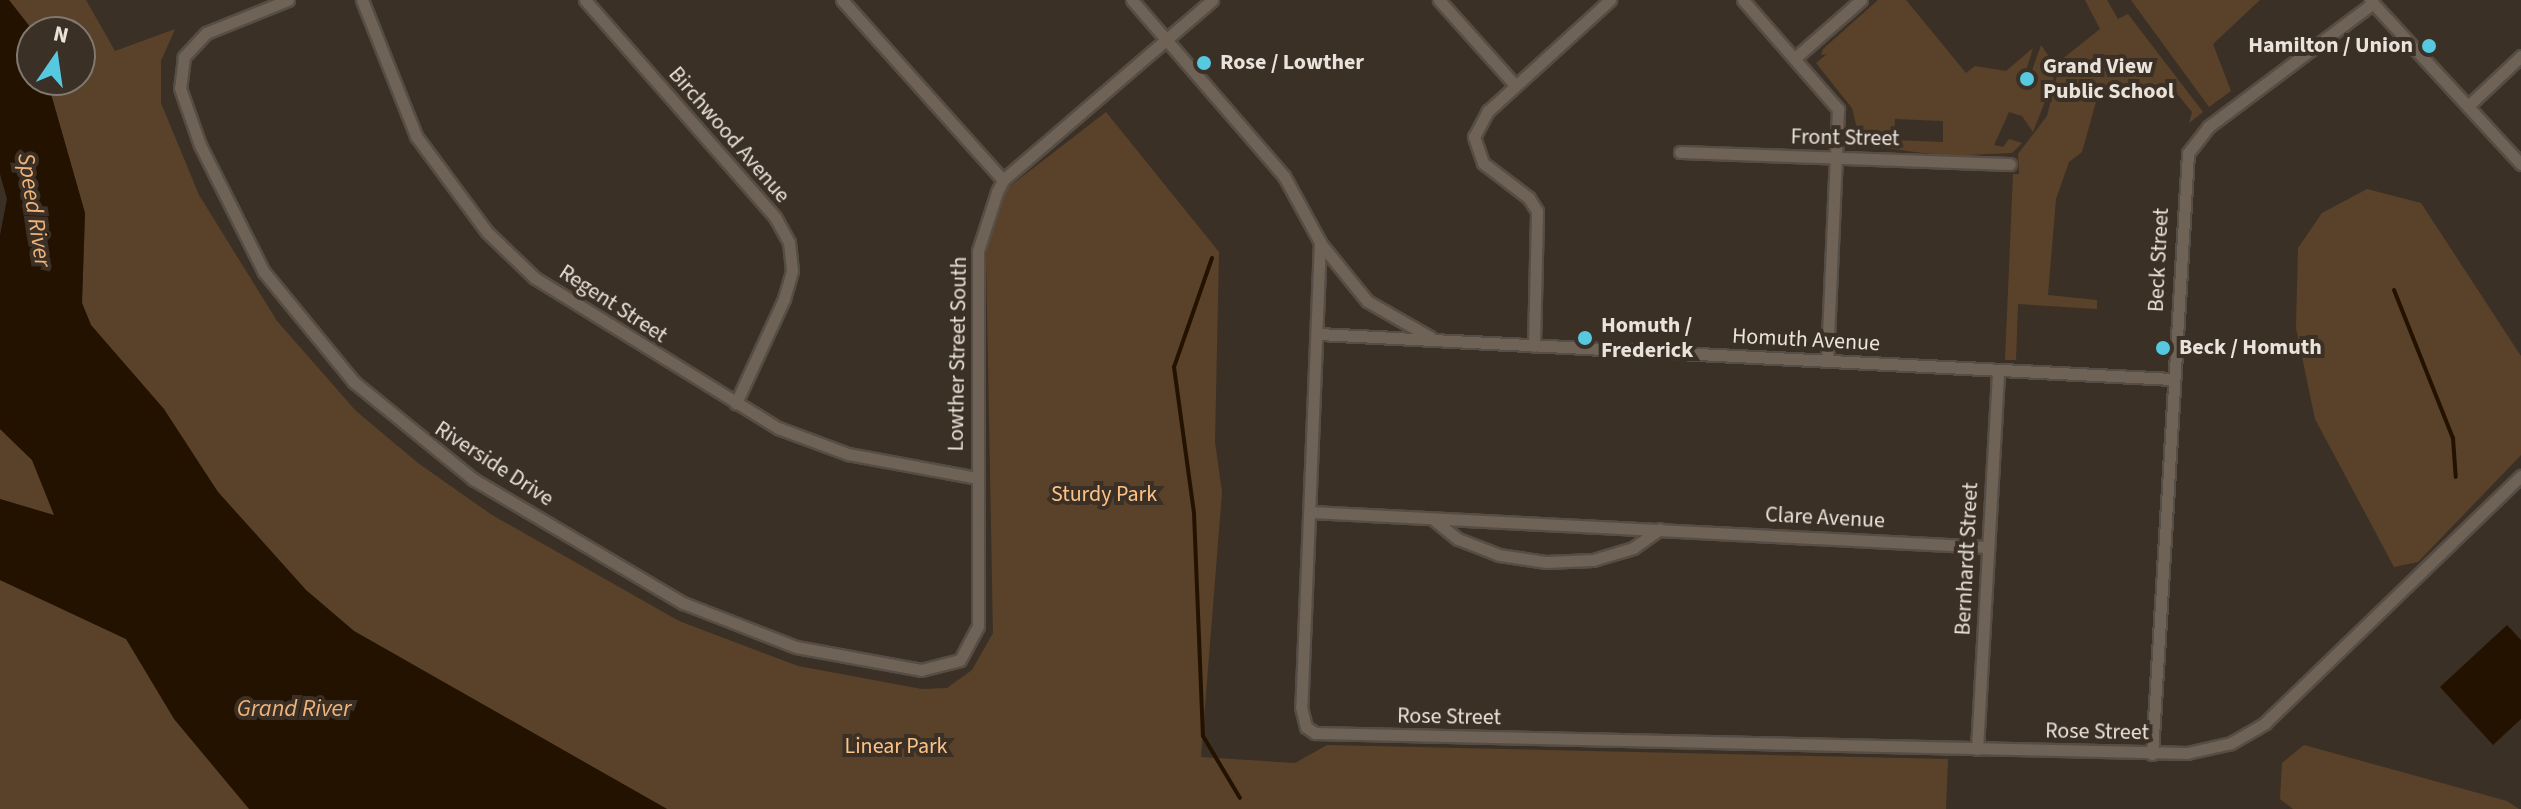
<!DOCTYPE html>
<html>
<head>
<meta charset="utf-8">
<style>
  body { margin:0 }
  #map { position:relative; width:2521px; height:809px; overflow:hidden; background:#3b3025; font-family:"Source Sans 3",sans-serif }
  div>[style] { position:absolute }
  .green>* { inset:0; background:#5a422a }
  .water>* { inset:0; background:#241201 }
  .stream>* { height:4px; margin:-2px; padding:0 2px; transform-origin:2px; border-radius:2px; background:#241201 }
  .roads { filter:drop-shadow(2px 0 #564d44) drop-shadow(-2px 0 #564d44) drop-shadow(0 2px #564d44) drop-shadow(0 -2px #564d44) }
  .minor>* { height:11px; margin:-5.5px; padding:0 5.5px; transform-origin:5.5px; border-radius:5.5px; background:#6f6257 }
  .dots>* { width:22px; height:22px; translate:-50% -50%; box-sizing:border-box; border:4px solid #3b3025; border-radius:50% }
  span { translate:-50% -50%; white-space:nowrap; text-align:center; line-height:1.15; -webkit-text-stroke:8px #3b3025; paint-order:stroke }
  .poi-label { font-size:22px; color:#eae3dc; font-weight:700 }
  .right { translate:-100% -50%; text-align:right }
  .left { translate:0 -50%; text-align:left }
  .street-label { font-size:22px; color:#eae3dc }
  .park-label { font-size:22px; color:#fec288 }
  .water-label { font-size:24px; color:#f0b47b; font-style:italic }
  .north { position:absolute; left:16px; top:16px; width:80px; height:80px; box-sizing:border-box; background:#3b3025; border:2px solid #81786e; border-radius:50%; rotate:13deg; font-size:22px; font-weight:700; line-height:32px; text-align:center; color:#eae3dc }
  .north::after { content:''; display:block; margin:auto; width:28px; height:36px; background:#56c9e1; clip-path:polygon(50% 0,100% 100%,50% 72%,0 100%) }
</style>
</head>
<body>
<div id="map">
  <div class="green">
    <div style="clip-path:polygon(9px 0,86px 0,115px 51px,175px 29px,161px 61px,161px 103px,199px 195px,277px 321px,356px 411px,418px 463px,492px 515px,679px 621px,798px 666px,922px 689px,947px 688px,972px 670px,993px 633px,986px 257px,994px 210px,1009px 187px,1106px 112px,1219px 252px,1215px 442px,1222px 492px,1201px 757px,1295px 763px,1327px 745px,1948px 759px,1946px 809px,667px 809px,354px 631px,306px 590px,218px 492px,91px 325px,82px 303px,85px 213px,47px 80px,80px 80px,80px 32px,34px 32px)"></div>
    <div style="clip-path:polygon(evenodd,1878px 0,1906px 0,1966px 73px,1975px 66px,2006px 71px,2033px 48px,2025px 74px,2030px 76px,2041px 45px,2055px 65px,2053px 81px,2033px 132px,2022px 116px,2009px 112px,1994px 145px,2003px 147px,2009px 139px,2022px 143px,2012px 153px,1945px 156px,1856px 144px,1883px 138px,1860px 141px,1852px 108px,1816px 63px,1827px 54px,1821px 55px,1823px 49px,1878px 0,1895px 119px,1943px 121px,1943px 142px,1894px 140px,1895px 119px)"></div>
    <div style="clip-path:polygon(2085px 0,2107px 0,2118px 19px,2128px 14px,2203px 112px,2189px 123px,2192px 112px,2178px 95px,2099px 91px,2082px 152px,2069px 162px,2056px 199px,2048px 295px,2097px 300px,2097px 309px,2018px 304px,2016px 360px,2005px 360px,2013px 174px,2019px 174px,2018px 154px,2047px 116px,2061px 60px,2100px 29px)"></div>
    <div style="clip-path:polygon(2131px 0,2260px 0,2213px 44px,2231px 91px,2209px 107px)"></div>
    <div style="clip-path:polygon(2367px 189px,2421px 203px,2521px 356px,2521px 455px,2418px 562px,2394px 567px,2315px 419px,2296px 328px,2298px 248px,2322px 213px)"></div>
    <div style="clip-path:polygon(0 429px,32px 460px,55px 516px,0 499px)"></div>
    <div style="clip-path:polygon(0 580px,126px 639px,269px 809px,0 809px)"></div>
    <div style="clip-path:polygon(2304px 745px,2507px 801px,2519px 809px,2293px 809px,2280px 799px,2282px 763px)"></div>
  </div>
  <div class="water">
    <div style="clip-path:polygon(0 0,9px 0,34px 32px,32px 80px,47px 80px,85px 213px,82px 303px,91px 325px,164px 409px,218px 492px,306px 590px,354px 631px,667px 809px,249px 809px,174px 719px,126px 639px,0 580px,0 499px,54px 515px,32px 460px,0 429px,0 235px,7px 199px,0 174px)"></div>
    <div style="clip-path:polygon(2507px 625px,2521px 640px,2521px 719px,2493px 745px,2440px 687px)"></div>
  </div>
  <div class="stream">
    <div style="left:1212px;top:258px;width:115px;rotate:109.2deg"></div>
    <div style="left:1174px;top:367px;width:147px;rotate:82.2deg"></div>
    <div style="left:1194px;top:513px;width:223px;rotate:87.7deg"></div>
    <div style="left:1203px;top:736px;width:72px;rotate:59.2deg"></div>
    <div style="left:2394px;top:290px;width:159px;rotate:68.3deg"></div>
    <div style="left:2453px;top:438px;width:39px;rotate:86deg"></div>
  </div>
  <div class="roads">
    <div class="minor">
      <div style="left:288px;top:0;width:88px;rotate:158.1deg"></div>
      <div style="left:206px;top:33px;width:33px;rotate:133deg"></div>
      <div style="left:184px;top:57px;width:31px;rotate:97deg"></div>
      <div style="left:180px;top:88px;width:60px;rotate:70.7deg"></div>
      <div style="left:200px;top:145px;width:142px;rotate:63.3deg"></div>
      <div style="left:264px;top:272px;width:142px;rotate:50.7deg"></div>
      <div style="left:354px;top:382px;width:154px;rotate:39.2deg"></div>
      <div style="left:473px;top:479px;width:244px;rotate:30.6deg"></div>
      <div style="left:683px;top:603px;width:121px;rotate:21.3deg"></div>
      <div style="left:796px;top:647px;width:127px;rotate:10.4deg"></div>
      <div style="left:921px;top:670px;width:40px;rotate:-14.4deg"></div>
      <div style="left:960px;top:660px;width:38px;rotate:-62deg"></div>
      <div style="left:978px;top:626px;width:375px;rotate:-90deg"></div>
      <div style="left:978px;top:251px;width:62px;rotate:-72.1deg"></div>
      <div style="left:997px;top:192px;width:13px;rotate:-63deg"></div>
      <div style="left:1003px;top:180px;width:276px;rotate:-40.7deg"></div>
      <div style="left:362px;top:0;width:146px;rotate:68.3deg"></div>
      <div style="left:416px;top:136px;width:119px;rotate:53.5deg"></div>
      <div style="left:487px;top:232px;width:66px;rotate:43.8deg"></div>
      <div style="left:535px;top:278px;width:286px;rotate:31.7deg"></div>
      <div style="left:778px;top:428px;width:75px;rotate:20.4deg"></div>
      <div style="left:848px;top:454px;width:131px;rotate:10.5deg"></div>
      <div style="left:585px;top:0;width:288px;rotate:48.8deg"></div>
      <div style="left:775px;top:217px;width:29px;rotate:61deg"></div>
      <div style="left:789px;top:242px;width:29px;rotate:84deg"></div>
      <div style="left:792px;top:271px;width:29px;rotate:106deg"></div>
      <div style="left:784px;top:299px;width:115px;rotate:114.8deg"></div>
      <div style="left:842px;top:0;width:241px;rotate:48.2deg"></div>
      <div style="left:1132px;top:0;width:233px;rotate:49.2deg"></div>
      <div style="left:1284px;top:176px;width:75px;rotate:61.4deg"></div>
      <div style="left:1320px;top:242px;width:465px;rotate:92.3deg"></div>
      <div style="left:1301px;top:707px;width:21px;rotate:76deg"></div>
      <div style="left:1306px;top:727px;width:11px;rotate:34deg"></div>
      <div style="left:1315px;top:733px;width:872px;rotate:1.31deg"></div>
      <div style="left:2187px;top:753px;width:45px;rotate:-12.8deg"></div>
      <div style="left:2231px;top:743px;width:39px;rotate:-30deg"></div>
      <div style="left:2265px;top:723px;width:356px;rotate:-44deg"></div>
      <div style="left:1439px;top:0;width:114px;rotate:48.2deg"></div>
      <div style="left:1743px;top:0;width:145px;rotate:48.9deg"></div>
      <div style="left:1838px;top:109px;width:252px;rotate:92.5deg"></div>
      <div style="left:2370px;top:0;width:223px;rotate:47.4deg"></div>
      <div style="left:1795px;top:58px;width:88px;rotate:-41.3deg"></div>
      <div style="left:2468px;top:106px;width:73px;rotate:-43.3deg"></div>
      <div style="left:1680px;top:152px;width:330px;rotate:2.1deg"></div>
      <div style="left:1321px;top:244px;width:73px;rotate:51.1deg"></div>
      <div style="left:1367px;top:301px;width:73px;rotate:29.7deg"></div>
      <div style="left:1319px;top:334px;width:854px;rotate:3.02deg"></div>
      <div style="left:1534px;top:346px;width:135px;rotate:-88.7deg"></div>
      <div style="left:1537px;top:211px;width:15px;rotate:-122deg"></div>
      <div style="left:1529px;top:198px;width:58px;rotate:-142.7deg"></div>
      <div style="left:1483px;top:163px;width:28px;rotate:-109deg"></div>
      <div style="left:1474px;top:137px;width:30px;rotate:-62deg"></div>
      <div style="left:1488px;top:111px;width:165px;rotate:-42.3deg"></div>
      <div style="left:1311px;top:512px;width:677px;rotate:2.96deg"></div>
      <div style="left:1433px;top:519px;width:32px;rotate:39deg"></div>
      <div style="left:1458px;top:539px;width:44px;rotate:21.3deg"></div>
      <div style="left:1499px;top:555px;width:48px;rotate:8.5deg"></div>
      <div style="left:1546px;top:562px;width:47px;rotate:-2.4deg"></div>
      <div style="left:1593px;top:560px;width:42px;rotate:-16.7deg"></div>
      <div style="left:1633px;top:548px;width:33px;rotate:-35deg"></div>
      <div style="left:1977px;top:749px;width:379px;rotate:-86.8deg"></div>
      <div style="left:2152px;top:754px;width:602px;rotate:-86.57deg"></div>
      <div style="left:2188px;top:153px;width:33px;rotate:-52deg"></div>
      <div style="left:2208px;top:127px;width:206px;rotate:-36.9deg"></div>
    </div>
  </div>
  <div class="dots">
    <div style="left:2429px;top:46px;background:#56c9e1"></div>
    <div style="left:1204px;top:63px;background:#56c9e1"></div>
    <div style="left:2027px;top:79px;background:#56c9e1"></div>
    <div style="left:1585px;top:338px;background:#56c9e1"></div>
    <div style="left:2163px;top:348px;background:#56c9e1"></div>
  </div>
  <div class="poi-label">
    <span class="right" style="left:2413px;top:46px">Hamilton / Union</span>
    <span class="left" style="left:1220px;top:63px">Rose / Lowther</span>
    <span class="left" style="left:2043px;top:79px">Grand View<br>Public School</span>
    <span class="left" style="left:1601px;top:338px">Homuth /<br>Frederick</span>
    <span class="left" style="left:2179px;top:348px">Beck / Homuth</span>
  </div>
  <div class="street-label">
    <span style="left:729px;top:135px;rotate:49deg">Birchwood Avenue</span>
    <span style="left:1845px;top:138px;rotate:1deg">Front Street</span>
    <span style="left:2159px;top:260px;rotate:-87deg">Beck Street</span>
    <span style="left:613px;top:304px;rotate:33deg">Regent Street</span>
    <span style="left:1806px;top:340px;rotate:3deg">Homuth Avenue</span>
    <span style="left:958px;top:354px;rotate:-89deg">Lowther Street South</span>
    <span style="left:494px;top:464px;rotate:33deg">Riverside Drive</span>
    <span style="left:1825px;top:518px;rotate:3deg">Clare Avenue</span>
    <span style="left:1967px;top:559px;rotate:-87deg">Bernhardt Street</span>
    <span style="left:1449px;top:717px;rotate:1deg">Rose Street</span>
    <span style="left:2097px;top:732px;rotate:1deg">Rose Street</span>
  </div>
  <div class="park-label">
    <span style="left:1104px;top:495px">Sturdy Park</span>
    <span style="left:896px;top:747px">Linear Park</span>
  </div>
  <div class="water-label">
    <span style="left:34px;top:210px;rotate:81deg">Speed River</span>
    <span style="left:294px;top:709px">Grand River</span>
  </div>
  <div class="north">N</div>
</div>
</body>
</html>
